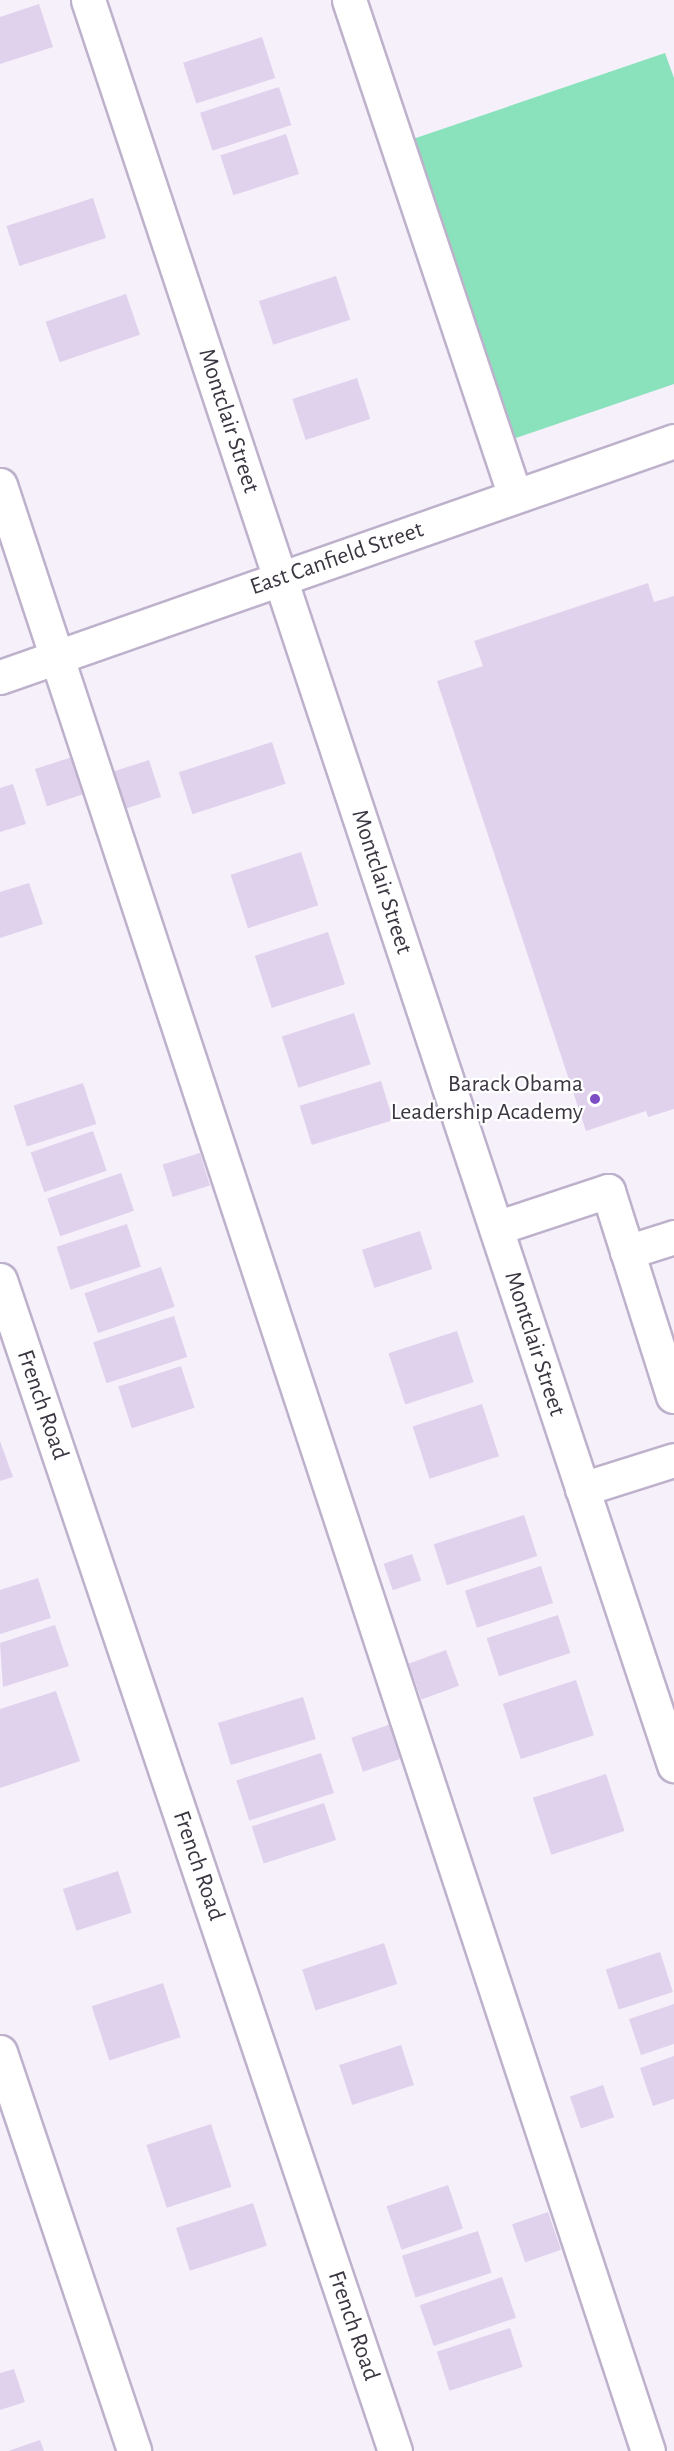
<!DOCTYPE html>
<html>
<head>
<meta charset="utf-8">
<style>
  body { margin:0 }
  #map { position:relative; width:674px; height:2451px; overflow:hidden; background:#f6f0fb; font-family:"Alegreya Sans",sans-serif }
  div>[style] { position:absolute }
  .green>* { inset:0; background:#89e2bc }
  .building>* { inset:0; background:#e0d2ed; transform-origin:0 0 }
  .roads { filter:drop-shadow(2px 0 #beb1cb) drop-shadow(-2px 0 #beb1cb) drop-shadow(0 2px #beb1cb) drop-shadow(0 -2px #beb1cb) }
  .minor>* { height:33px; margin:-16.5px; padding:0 16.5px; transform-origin:16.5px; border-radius:16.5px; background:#fff }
  .dots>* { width:16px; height:16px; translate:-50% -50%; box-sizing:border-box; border:3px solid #fff; border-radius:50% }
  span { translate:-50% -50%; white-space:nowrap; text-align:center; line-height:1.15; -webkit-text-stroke:4.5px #fff; paint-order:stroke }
  .street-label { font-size:24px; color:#3b3641 }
  .poi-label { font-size:24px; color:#3b3641 }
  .right { translate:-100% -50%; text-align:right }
</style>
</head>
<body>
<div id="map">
  <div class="green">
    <div style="clip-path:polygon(665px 53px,674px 78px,674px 384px,513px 439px,410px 140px)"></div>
  </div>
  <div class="building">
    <div style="clip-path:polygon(39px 4px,53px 47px,0 64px,0 17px)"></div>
    <div style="left:262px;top:37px;width:43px;height:83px;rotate:72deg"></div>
    <div style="left:279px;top:87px;width:40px;height:83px;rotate:72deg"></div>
    <div style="left:286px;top:134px;width:42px;height:69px;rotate:72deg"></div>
    <div style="left:93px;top:198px;width:42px;height:91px;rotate:72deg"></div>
    <div style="left:336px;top:276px;width:46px;height:81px;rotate:72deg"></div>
    <div style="left:126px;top:294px;width:43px;height:85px;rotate:71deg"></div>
    <div style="left:357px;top:378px;width:43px;height:68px;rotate:72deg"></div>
    <div style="clip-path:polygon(648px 583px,654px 602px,674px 596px,674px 1109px,648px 1117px,646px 1111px,586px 1131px,437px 681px,483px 666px,474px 641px)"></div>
    <div style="left:272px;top:742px;width:44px;height:98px;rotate:72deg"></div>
    <div style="left:72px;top:757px;width:39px;height:39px;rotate:72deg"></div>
    <div style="left:149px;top:760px;width:39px;height:39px;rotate:72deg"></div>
    <div style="clip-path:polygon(13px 784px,26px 824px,0 832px,0 788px)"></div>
    <div style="left:301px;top:852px;width:56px;height:74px;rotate:72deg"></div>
    <div style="clip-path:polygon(29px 883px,43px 924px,0 938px,0 892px)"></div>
    <div style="left:328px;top:932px;width:55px;height:77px;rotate:72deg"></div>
    <div style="left:354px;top:1013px;width:54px;height:76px;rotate:72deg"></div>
    <div style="left:381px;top:1081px;width:41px;height:85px;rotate:73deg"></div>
    <div style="left:83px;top:1083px;width:43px;height:73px;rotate:72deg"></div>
    <div style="left:93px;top:1131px;width:42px;height:66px;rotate:71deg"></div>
    <div style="left:200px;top:1153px;width:34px;height:39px;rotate:73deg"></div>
    <div style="left:121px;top:1173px;width:40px;height:78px;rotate:71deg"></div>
    <div style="left:127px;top:1224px;width:45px;height:74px;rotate:72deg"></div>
    <div style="left:420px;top:1231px;width:40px;height:61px;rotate:72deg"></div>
    <div style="left:161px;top:1267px;width:42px;height:81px;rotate:71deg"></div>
    <div style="left:174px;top:1316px;width:43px;height:85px;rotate:72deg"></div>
    <div style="left:457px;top:1331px;width:54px;height:72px;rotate:72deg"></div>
    <div style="left:181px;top:1366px;width:44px;height:66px;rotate:72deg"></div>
    <div style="left:482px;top:1404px;width:55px;height:73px;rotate:72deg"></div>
    <div style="clip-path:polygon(0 1441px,13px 1477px,0 1481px)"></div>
    <div style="left:524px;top:1515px;width:43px;height:95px;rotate:72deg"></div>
    <div style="left:412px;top:1554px;width:28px;height:30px;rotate:71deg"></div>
    <div style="left:541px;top:1566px;width:39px;height:80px;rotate:72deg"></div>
    <div style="clip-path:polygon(38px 1578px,51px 1618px,0 1634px,0 1590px)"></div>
    <div style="left:558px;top:1615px;width:40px;height:75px;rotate:72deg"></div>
    <div style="clip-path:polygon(55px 1625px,69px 1666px,3px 1687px,0 1643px)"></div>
    <div style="left:446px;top:1650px;width:38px;height:40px;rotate:70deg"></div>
    <div style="left:576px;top:1680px;width:58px;height:77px;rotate:72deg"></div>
    <div style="clip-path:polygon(56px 1691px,80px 1761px,0 1788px,0 1709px)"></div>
    <div style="left:303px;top:1697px;width:44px;height:89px;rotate:73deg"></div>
    <div style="left:391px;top:1724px;width:36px;height:42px;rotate:71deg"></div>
    <div style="left:321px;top:1753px;width:42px;height:89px;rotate:72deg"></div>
    <div style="left:606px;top:1774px;width:60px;height:77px;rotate:72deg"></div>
    <div style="left:324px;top:1803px;width:39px;height:76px;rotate:72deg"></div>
    <div style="left:118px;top:1871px;width:44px;height:58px;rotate:72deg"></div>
    <div style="left:384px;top:1943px;width:43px;height:86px;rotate:72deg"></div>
    <div style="left:660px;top:1952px;width:42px;height:57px;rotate:72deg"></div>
    <div style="left:163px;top:1983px;width:57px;height:75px;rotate:72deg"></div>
    <div style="clip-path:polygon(674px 2004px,674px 2044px,641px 2055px,629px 2019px)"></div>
    <div style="left:401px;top:2045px;width:42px;height:65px;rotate:72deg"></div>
    <div style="clip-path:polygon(674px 2056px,674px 2099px,653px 2106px,640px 2068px)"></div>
    <div style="left:603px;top:2085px;width:34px;height:35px;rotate:71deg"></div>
    <div style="left:211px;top:2124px;width:66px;height:68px;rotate:72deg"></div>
    <div style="left:448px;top:2185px;width:46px;height:65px;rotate:71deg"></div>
    <div style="left:253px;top:2203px;width:45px;height:81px;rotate:72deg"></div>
    <div style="left:548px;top:2212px;width:40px;height:38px;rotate:71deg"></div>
    <div style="left:478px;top:2231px;width:44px;height:80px;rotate:72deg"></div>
    <div style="left:502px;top:2277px;width:43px;height:87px;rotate:71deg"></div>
    <div style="left:510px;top:2328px;width:41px;height:77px;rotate:72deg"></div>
    <div style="clip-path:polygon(14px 2369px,25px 2402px,0 2410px,0 2373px)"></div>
    <div style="clip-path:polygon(40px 2440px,44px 2451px,8px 2451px)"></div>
  </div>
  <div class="roads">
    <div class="minor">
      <div style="left:88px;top:0;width:1860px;rotate:71.63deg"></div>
      <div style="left:349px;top:0;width:523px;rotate:71.5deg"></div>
      <div style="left:0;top:485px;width:2070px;rotate:71.76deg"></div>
      <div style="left:0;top:677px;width:714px;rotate:-19.3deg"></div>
      <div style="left:496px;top:1228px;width:118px;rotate:-18.3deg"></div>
      <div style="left:608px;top:1191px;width:215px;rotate:72.4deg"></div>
      <div style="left:627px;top:1252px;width:49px;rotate:-17.7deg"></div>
      <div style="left:0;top:1280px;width:1236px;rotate:71.36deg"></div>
      <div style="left:582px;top:1489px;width:96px;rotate:-17.5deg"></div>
      <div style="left:0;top:2052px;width:421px;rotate:71.4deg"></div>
    </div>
  </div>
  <div class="dots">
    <div style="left:595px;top:1099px;background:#7c4dc5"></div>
  </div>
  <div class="street-label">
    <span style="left:228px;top:421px;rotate:72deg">Montclair Street</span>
    <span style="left:337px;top:559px;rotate:-19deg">East Canfield Street</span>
    <span style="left:381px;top:882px;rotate:72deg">Montclair Street</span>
    <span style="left:534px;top:1344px;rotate:72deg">Montclair Street</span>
    <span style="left:42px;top:1405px;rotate:71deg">French Road</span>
    <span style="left:198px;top:1866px;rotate:71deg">French Road</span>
    <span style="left:353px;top:2326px;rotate:71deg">French Road</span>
  </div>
  <div class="poi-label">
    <span class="right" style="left:583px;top:1099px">Barack Obama<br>Leadership Academy</span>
  </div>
</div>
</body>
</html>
